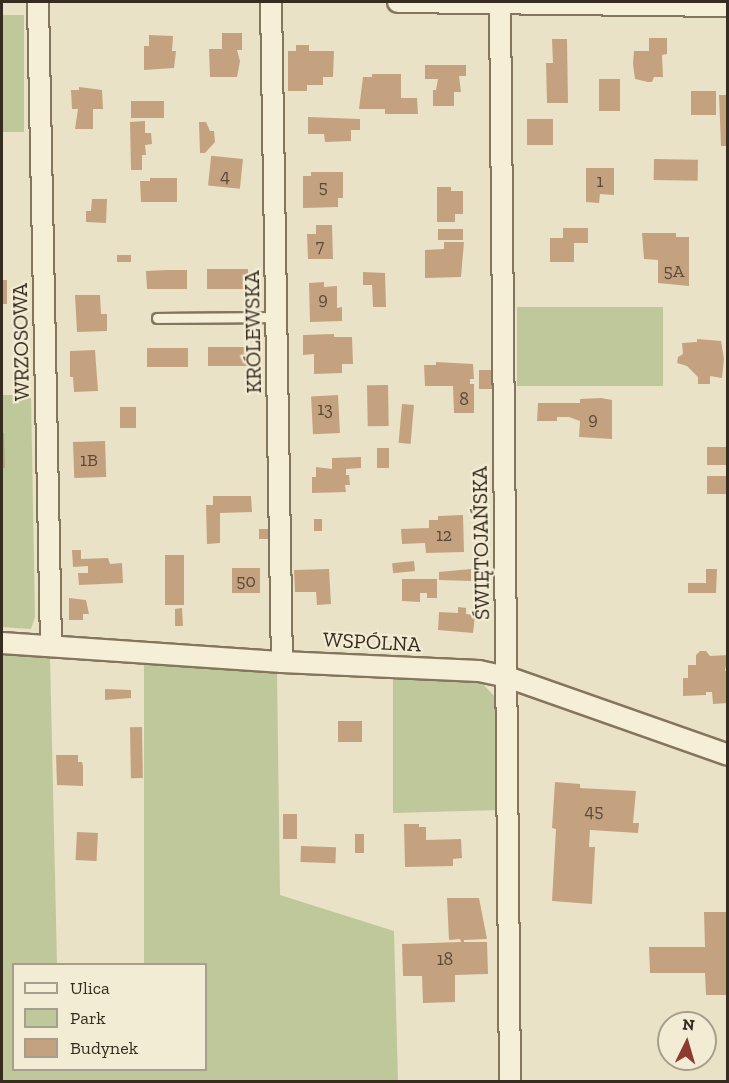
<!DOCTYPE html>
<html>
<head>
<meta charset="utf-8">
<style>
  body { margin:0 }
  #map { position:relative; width:729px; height:1083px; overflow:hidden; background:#eae2c6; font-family:"Zilla Slab",serif }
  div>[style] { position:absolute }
  .green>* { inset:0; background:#bfc89a; transform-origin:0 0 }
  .building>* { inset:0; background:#c5a27f; transform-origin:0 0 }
  .roads { filter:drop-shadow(2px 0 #84755d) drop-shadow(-2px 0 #84755d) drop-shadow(0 2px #84755d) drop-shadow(0 -2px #84755d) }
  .lane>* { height:9px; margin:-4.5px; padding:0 4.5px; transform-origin:4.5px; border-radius:4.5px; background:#f6efd8 }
  .street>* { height:20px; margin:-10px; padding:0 10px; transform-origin:10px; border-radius:10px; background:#f6efd8 }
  span { translate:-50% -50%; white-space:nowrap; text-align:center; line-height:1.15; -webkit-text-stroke:4.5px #f3ecd5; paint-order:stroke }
  .number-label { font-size:18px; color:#5a4a38 }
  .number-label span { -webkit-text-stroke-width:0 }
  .street-label { font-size:21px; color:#362c20 }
  .frame { position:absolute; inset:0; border:3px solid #362c20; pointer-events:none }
  .legend { position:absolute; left:12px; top:963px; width:195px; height:108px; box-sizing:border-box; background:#f3ecd5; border:2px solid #a79f8d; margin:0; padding:8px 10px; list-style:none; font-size:18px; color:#362c20 }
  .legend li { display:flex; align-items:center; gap:12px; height:30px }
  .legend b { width:30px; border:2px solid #a79f8d }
  .north { position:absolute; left:657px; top:1011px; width:60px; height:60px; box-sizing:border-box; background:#f3ecd5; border:2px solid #a79f8d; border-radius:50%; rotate:5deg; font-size:16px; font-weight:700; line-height:24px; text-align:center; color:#362c20 }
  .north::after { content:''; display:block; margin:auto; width:21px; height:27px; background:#8e3932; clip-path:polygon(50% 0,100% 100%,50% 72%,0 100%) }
</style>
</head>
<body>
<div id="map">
  <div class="green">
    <div style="left:2px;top:15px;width:22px;height:117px"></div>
    <div style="left:517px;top:307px;width:146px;height:79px"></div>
    <div style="clip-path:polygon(2px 395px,31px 395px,35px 617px,31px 629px,2px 627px)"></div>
    <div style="clip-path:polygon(2px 655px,50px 657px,57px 964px,14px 964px,14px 1070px,206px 1070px,206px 964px,144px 964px,144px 664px,186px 664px,277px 671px,280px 895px,394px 931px,398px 1081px,2px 1082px)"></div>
    <div style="clip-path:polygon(393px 674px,478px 679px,498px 700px,500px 810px,393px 813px)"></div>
  </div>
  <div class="building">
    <div style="clip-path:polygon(222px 33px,242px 33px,242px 50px,237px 50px,240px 61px,237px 77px,210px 77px,209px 49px,222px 49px)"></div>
    <div style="clip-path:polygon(149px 35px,173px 36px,172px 51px,176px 51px,174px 68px,144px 70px,144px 46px,149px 46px)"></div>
    <div style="clip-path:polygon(649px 38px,667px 38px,667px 54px,662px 55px,663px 77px,654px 77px,652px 82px,648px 82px,635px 79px,633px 64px,634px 51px,649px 51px)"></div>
    <div style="clip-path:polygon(552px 39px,567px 39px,568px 103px,547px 103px,546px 63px,553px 63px)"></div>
    <div style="clip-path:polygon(296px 45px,309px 45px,309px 51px,334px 51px,333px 77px,323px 77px,323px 85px,307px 85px,307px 91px,288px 91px,288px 51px,296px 51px)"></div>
    <div style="clip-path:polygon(425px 65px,466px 65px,466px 76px,459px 76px,461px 92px,454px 92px,454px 106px,433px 106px,433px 90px,436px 90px,438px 79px,425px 79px)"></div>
    <div style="clip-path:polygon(372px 74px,401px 74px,401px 98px,417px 98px,418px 114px,385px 114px,385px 109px,359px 109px,363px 77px,372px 77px)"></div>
    <div style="left:599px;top:79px;width:21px;height:32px"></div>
    <div style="clip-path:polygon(79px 87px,102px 90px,103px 109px,93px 109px,93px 129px,75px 129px,78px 109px,72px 109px,71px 90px,79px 90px)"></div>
    <div style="left:691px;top:91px;width:25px;height:24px"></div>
    <div style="clip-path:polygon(719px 95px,728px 95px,728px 146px,721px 146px)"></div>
    <div style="left:164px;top:101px;width:17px;height:33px;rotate:90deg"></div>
    <div style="clip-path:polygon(308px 117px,360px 119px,360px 130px,351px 130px,351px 141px,325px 142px,324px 134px,308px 134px)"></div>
    <div style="left:527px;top:119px;width:26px;height:26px"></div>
    <div style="clip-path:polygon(145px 121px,145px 133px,151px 133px,152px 144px,145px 145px,146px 155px,142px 155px,142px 170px,131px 170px,130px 122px)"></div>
    <div style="clip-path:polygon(199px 122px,206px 122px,210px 131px,214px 131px,215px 142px,205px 153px,200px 153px)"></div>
    <div style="left:243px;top:159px;width:30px;height:32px;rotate:96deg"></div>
    <div style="left:654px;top:159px;width:44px;height:21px;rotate:1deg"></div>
    <div style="clip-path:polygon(586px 168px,614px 168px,614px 195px,600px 194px,599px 203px,586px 202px)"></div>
    <div style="clip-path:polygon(311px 172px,343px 172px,343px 198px,338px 198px,338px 207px,303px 208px,303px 176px,311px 176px)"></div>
    <div style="clip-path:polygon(150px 178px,177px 178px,177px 202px,141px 202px,140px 181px,150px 181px)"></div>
    <div style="clip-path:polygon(437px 187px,451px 187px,451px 191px,463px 191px,463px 214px,455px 214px,455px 222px,437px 222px)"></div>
    <div style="clip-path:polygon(92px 199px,107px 199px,106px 223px,86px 222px,86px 211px,91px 211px)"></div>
    <div style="clip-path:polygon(316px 225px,332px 225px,333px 259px,308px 259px,307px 234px,316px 234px)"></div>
    <div style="clip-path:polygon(563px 228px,588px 228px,588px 243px,574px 243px,574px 262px,550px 262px,550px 238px,563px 238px)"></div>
    <div style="left:438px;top:229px;width:25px;height:11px"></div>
    <div style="clip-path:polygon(642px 233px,676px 233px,676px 237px,689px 237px,689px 286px,658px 283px,658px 260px,644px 259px)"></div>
    <div style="clip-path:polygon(444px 242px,464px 242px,461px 277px,425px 278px,425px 250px,444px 249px)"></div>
    <div style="left:117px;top:255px;width:14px;height:7px"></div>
    <div style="left:207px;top:269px;width:41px;height:20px"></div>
    <div style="clip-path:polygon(167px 270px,187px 270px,187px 289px,147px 289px,146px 271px)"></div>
    <div style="clip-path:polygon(363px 272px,385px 273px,386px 307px,373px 307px,372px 285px,363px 285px)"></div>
    <div style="left:2px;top:280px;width:5px;height:24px"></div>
    <div style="clip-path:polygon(324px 282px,324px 287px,337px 286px,337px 308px,342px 307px,342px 321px,310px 322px,309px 283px)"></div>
    <div style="clip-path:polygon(75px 295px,100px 295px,101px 314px,107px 314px,107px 331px,77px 332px)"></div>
    <div style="clip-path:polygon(334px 334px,334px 337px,352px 337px,353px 364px,342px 364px,342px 373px,314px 374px,314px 354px,303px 355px,303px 335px)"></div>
    <div style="clip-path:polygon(697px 339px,721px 341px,724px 359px,722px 378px,710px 376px,710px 384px,698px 384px,698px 377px,687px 366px,677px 363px,678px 357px,683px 354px,682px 343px,697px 342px)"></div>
    <div style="left:208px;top:347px;width:41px;height:19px"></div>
    <div style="left:147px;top:348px;width:41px;height:19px"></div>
    <div style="clip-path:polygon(95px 350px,98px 391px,74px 392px,73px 377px,70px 377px,70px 351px)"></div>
    <div style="clip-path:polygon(436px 362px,473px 364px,474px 379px,470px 379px,470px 384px,474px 384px,474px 413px,454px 413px,453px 386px,425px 386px,424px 365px,436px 365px)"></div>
    <div style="left:479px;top:370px;width:17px;height:19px"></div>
    <div style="left:388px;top:385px;width:41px;height:21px;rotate:89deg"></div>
    <div style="left:338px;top:395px;width:38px;height:27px;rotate:87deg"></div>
    <div style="clip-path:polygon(601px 398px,612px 400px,612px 439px,579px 437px,580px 421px,569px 417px,557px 417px,557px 421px,537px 421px,538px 403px,580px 403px,580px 399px)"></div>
    <div style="left:402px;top:404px;width:12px;height:39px;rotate:5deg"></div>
    <div style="left:120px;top:407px;width:16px;height:21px"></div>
    <div style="clip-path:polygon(2px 433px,4px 433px,5px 468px,2px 468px)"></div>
    <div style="left:105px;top:441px;width:36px;height:32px;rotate:88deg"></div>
    <div style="left:707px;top:447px;width:20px;height:18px"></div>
    <div style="left:377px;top:448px;width:12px;height:20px"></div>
    <div style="clip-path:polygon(361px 457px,361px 468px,346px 469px,346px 475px,349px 475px,350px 485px,345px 485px,346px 492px,312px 493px,312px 477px,316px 477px,316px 467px,332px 469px,332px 458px)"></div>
    <div style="left:728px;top:476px;width:18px;height:21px;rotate:90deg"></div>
    <div style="clip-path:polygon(213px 496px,251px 496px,252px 512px,220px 513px,220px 543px,207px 544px,206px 505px,213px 505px)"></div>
    <div style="clip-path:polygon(463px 515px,464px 552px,426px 553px,425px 543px,402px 544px,401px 529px,429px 528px,429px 520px,438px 520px,438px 516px)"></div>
    <div style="left:314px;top:519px;width:8px;height:12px"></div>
    <div style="left:259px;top:529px;width:15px;height:10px"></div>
    <div style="clip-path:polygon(72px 550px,81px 550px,81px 559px,108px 558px,110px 564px,122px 563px,123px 583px,79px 585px,78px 573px,88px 573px,88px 566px,73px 567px)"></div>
    <div style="left:184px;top:555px;width:50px;height:19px;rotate:90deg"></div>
    <div style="left:414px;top:561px;width:10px;height:22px;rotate:84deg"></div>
    <div style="left:260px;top:568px;width:25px;height:28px;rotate:90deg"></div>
    <div style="clip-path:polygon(329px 569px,331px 604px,317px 605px,316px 592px,295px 592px,294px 570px)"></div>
    <div style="clip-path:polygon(471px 569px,471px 581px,439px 580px,439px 572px)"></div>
    <div style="clip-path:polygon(706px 569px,717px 569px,716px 593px,688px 593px,688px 583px,706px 583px)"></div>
    <div style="clip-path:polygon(402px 579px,437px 579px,437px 598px,427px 598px,427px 593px,420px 593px,420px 602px,402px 601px)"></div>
    <div style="clip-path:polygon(69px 598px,86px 600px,89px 614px,83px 614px,83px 620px,69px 620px)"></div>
    <div style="clip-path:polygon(458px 607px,466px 608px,466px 614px,475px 615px,473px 633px,438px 630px,439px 612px,458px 613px)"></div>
    <div style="clip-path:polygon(182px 608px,183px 626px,175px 626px,175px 609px)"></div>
    <div style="clip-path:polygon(700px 651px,706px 651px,710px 656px,728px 655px,725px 671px,728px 671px,728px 703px,713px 704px,712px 692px,706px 692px,706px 695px,683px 696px,683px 678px,688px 678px,688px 665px,696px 665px,696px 655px)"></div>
    <div style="clip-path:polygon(105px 689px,131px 690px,131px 698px,105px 700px)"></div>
    <div style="left:338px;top:721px;width:24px;height:21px"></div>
    <div style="left:142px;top:727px;width:51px;height:12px;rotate:89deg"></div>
    <div style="clip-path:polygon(56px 755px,78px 755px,78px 762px,82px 762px,83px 766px,83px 786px,57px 785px)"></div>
    <div style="clip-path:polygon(555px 782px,580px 784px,580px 788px,636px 791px,633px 823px,639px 823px,638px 833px,590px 830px,589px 847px,595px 847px,592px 904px,552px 901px,556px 829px,552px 828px)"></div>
    <div style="left:283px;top:814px;width:14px;height:25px"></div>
    <div style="clip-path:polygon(404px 824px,419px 824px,419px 827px,426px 827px,426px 840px,461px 839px,462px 858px,453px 859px,453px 866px,405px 867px)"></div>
    <div style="left:77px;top:832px;width:21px;height:28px;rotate:3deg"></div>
    <div style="left:355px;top:834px;width:9px;height:19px"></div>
    <div style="left:301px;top:846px;width:35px;height:16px;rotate:2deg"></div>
    <div style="clip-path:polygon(447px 898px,479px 898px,487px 939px,464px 940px,464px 942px,487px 942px,488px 974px,455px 975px,455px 1002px,423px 1003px,422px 976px,403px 976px,402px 944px,461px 942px,460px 939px,449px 940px)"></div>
    <div style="clip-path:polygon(704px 912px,728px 912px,728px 995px,706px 995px,705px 973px,650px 973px,649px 947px,705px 947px)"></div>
  </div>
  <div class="roads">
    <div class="lane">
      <div style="left:157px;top:318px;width:120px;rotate:-0.5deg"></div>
    </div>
    <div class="street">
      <div style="left:38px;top:2px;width:644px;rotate:88.84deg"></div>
      <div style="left:271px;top:2px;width:660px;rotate:89.05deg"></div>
      <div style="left:398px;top:2px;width:330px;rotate:0.7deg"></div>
      <div style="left:500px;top:3px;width:1079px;rotate:89.47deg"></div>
      <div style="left:2px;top:643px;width:281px;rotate:3.9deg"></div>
      <div style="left:282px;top:662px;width:197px;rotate:2.6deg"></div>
      <div style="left:479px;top:671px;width:29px;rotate:12deg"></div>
      <div style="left:507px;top:677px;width:234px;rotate:19.4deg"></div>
    </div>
  </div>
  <div class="number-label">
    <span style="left:225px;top:176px">4</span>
    <span style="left:600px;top:181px">1</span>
    <span style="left:323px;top:187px">5</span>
    <span style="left:320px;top:246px">7</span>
    <span style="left:674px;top:271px">5A</span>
    <span style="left:323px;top:299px">9</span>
    <span style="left:464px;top:399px">8</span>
    <span style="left:325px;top:409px">13</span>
    <span style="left:593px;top:419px">9</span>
    <span style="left:89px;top:460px">1B</span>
    <span style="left:444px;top:535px">12</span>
    <span style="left:246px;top:581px">50</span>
    <span style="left:594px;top:811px">45</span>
    <span style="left:445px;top:959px">18</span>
  </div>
  <div class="street-label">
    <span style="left:253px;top:332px;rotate:-91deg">KRÓLEWSKA</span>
    <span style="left:21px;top:342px;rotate:-91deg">WRZOSOWA</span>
    <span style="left:481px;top:543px;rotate:-91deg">ŚWIĘTOJAŃSKA</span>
    <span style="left:372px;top:642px;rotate:3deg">WSPÓLNA</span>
  </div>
  <div class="frame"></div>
  <ul class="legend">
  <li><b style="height:8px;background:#f6efd8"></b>Ulica</li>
  <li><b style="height:16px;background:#bfc89a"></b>Park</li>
  <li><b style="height:16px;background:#c5a27f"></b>Budynek</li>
  </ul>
  <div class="north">N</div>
</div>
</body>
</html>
